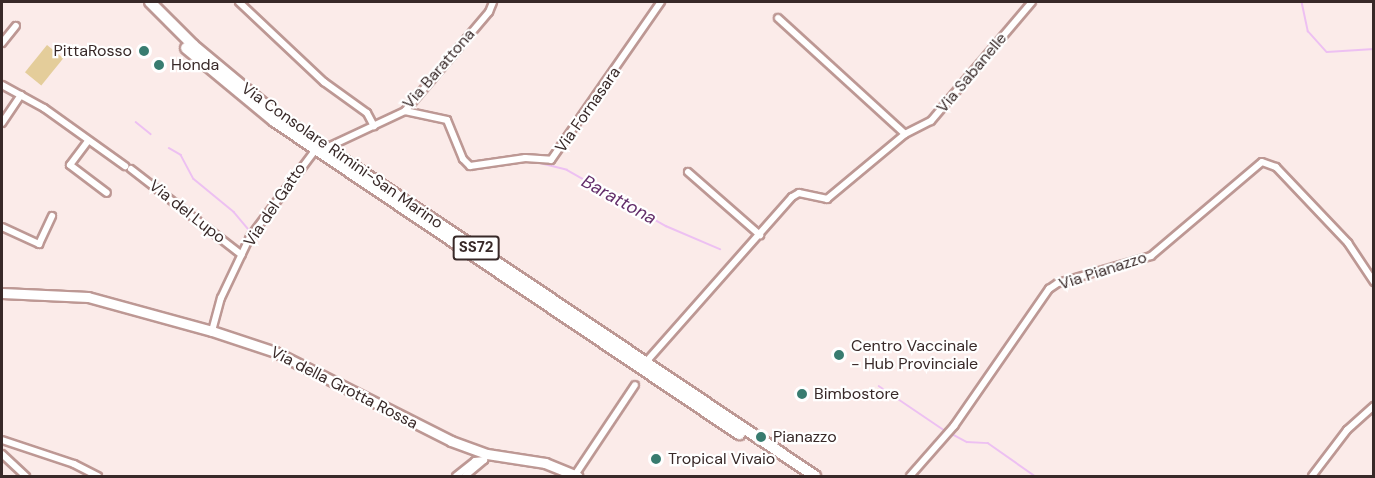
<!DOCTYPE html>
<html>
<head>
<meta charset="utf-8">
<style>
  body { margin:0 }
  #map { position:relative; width:1375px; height:478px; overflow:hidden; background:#fbebe9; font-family:"DM Sans",sans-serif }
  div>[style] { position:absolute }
  .green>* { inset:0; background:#e4cd9a; transform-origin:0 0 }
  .stream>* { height:1.5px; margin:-0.75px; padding:0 0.75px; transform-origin:0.75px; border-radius:0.75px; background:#edc0f2 }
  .roads { filter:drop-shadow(2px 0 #bd9894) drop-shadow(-2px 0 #bd9894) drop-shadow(0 2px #bd9894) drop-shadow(0 -2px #bd9894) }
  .street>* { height:6px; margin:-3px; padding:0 3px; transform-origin:3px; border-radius:3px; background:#fff }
  .secondary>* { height:9px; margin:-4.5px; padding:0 4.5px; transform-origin:4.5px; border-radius:4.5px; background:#fff }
  .primary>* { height:10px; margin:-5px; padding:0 5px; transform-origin:5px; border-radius:5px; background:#fff }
  .dots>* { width:16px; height:16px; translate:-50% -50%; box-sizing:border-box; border:3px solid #fff; border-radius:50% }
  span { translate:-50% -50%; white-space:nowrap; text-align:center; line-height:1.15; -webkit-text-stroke:4.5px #fff; paint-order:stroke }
  .shield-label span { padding:2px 4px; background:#fff; border:2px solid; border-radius:4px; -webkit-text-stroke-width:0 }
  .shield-label { font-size:15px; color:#382928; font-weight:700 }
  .poi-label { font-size:16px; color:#382928 }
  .right { translate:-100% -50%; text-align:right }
  .left { translate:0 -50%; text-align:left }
  .street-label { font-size:16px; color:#382928 }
  .water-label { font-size:18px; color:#632e6a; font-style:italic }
  .frame { position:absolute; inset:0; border:3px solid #382928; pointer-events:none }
</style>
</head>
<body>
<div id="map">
  <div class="green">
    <div style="left:47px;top:45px;width:21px;height:35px;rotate:39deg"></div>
  </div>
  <div class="stream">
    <div style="left:1302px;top:2px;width:30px;rotate:78deg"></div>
    <div style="left:1308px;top:31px;width:28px;rotate:48deg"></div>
    <div style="left:1327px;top:52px;width:47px;rotate:-3.7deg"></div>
    <div style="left:136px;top:122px;width:19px;rotate:39deg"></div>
    <div style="left:169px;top:148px;width:14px;rotate:30deg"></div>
    <div style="left:181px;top:155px;width:27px;rotate:62deg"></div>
    <div style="left:194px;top:179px;width:52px;rotate:39.5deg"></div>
    <div style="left:234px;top:212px;width:25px;rotate:50deg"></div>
    <div style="left:532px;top:161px;width:36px;rotate:14deg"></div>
    <div style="left:567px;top:170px;width:114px;rotate:29.5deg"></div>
    <div style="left:666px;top:226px;width:59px;rotate:23.1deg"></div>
    <div style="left:879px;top:386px;width:78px;rotate:34.1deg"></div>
    <div style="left:950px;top:433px;width:19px;rotate:28deg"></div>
    <div style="left:967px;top:442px;width:21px;rotate:3deg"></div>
    <div style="left:988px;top:443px;width:57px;rotate:35.1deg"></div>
  </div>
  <div class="roads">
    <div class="street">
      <div style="left:239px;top:2px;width:117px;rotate:43.3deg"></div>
      <div style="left:324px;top:82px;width:53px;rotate:35.8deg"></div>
      <div style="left:367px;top:113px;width:15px;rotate:62deg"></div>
      <div style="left:778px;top:18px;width:172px;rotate:42.4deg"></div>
      <div style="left:2px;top:43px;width:22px;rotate:-51deg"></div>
      <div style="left:2px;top:85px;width:48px;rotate:28.7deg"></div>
      <div style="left:44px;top:108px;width:100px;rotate:35.6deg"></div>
      <div style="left:405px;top:111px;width:43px;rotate:12.1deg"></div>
      <div style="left:447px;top:120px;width:42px;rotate:67.7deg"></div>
      <div style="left:463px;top:159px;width:10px;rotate:45deg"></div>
      <div style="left:470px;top:166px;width:56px;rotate:-8.3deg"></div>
      <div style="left:525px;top:158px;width:26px;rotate:4deg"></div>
      <div style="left:551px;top:160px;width:193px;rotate:-55.2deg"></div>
      <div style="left:2px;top:123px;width:34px;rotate:-56deg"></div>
      <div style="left:88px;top:141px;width:30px;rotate:127deg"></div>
      <div style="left:70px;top:165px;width:46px;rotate:37.1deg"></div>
      <div style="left:326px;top:148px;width:87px;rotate:-25.1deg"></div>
      <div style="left:405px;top:111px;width:130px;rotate:-49.7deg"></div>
      <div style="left:489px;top:12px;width:11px;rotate:-68deg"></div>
      <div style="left:131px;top:169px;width:140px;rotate:37.8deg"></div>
      <div style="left:688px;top:172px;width:96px;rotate:41.2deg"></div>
      <div style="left:2px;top:227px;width:41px;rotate:24.7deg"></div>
      <div style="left:39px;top:244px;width:31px;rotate:-65deg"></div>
      <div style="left:212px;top:331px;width:34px;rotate:-75deg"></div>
      <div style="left:221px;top:298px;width:68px;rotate:-64.6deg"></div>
      <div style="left:250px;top:237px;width:110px;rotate:-53.1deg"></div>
      <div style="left:646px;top:362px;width:220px;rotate:-48.5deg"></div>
      <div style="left:792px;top:197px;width:8px;rotate:-30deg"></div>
      <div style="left:799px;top:193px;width:29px;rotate:12deg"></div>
      <div style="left:827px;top:199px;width:102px;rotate:-39.8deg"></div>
      <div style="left:905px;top:134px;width:29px;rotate:-27deg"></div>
      <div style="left:931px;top:121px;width:156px;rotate:-49.7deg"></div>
      <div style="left:2px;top:440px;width:76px;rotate:18.4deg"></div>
      <div style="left:74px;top:464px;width:27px;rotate:27deg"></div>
      <div style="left:2px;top:454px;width:33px;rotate:43deg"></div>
      <div style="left:575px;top:475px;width:108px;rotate:-56.3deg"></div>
      <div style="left:456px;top:476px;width:24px;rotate:-38deg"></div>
      <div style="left:475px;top:461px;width:9px;rotate:-6deg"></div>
      <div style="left:465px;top:476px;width:25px;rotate:-40deg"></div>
      <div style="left:910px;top:476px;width:67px;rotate:-48.7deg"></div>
      <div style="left:954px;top:426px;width:167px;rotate:-55.3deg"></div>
      <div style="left:1049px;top:289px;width:11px;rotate:-34deg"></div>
      <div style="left:1058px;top:283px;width:97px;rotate:-16.2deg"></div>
      <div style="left:1151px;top:256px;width:145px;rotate:-40.3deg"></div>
      <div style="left:1262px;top:162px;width:15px;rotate:20deg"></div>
      <div style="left:1276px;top:167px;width:105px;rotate:46.5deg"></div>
      <div style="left:1348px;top:243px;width:47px;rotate:56.3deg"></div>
      <div style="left:1312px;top:476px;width:58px;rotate:-52.7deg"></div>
      <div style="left:1347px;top:430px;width:36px;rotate:-42deg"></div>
    </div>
    <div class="secondary">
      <div style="left:2px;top:293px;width:86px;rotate:2.7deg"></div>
      <div style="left:88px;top:297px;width:129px;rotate:15.3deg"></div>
      <div style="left:212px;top:331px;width:66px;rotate:18.4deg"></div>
      <div style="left:275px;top:352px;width:197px;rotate:26.8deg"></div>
      <div style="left:451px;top:441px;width:38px;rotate:20deg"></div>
      <div style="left:487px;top:454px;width:59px;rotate:8.8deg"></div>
      <div style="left:545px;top:463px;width:35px;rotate:22deg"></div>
    </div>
    <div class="primary">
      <div style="left:150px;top:2px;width:61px;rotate:45deg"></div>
      <div style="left:193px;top:45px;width:109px;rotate:39.8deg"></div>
      <div style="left:277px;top:115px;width:648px;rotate:33.86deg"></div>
      <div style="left:186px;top:48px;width:114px;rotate:39.7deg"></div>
      <div style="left:274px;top:121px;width:561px;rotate:33.95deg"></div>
    </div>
  </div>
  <div class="dots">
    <div style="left:144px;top:51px;background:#387c70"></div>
    <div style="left:159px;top:65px;background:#387c70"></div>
    <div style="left:839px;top:355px;background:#387c70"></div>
    <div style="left:802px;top:394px;background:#387c70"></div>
    <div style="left:761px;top:437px;background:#387c70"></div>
    <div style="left:656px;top:459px;background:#387c70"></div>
  </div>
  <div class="shield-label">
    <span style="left:476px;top:248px">SS72</span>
  </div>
  <div class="poi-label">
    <span class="right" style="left:132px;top:51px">PittaRosso</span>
    <span class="left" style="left:171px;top:65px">Honda</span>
    <span class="left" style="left:851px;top:355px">Centro Vaccinale<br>- Hub Provinciale</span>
    <span class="left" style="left:814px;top:394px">Bimbostore</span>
    <span class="left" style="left:773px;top:437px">Pianazzo</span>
    <span class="left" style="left:668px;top:459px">Tropical Vivaio</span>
  </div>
  <div class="street-label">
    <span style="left:439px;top:69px;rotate:-49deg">Via Barattona</span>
    <span style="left:972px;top:73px;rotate:-50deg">Via Sabanelle</span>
    <span style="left:588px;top:110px;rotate:-55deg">Via Fornasara</span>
    <span style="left:342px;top:156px;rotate:35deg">Via Consolare Rimini-San Marino</span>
    <span style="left:275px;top:205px;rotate:-56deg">Via del Gatto</span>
    <span style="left:187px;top:212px;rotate:38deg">Via del Lupo</span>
    <span style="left:1103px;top:271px;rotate:-18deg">Via Pianazzo</span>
    <span style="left:344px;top:388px;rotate:27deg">Via della Grotta Rossa</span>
  </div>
  <div class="water-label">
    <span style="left:619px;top:200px;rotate:29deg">Barattona</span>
  </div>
  <div class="frame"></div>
</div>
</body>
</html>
